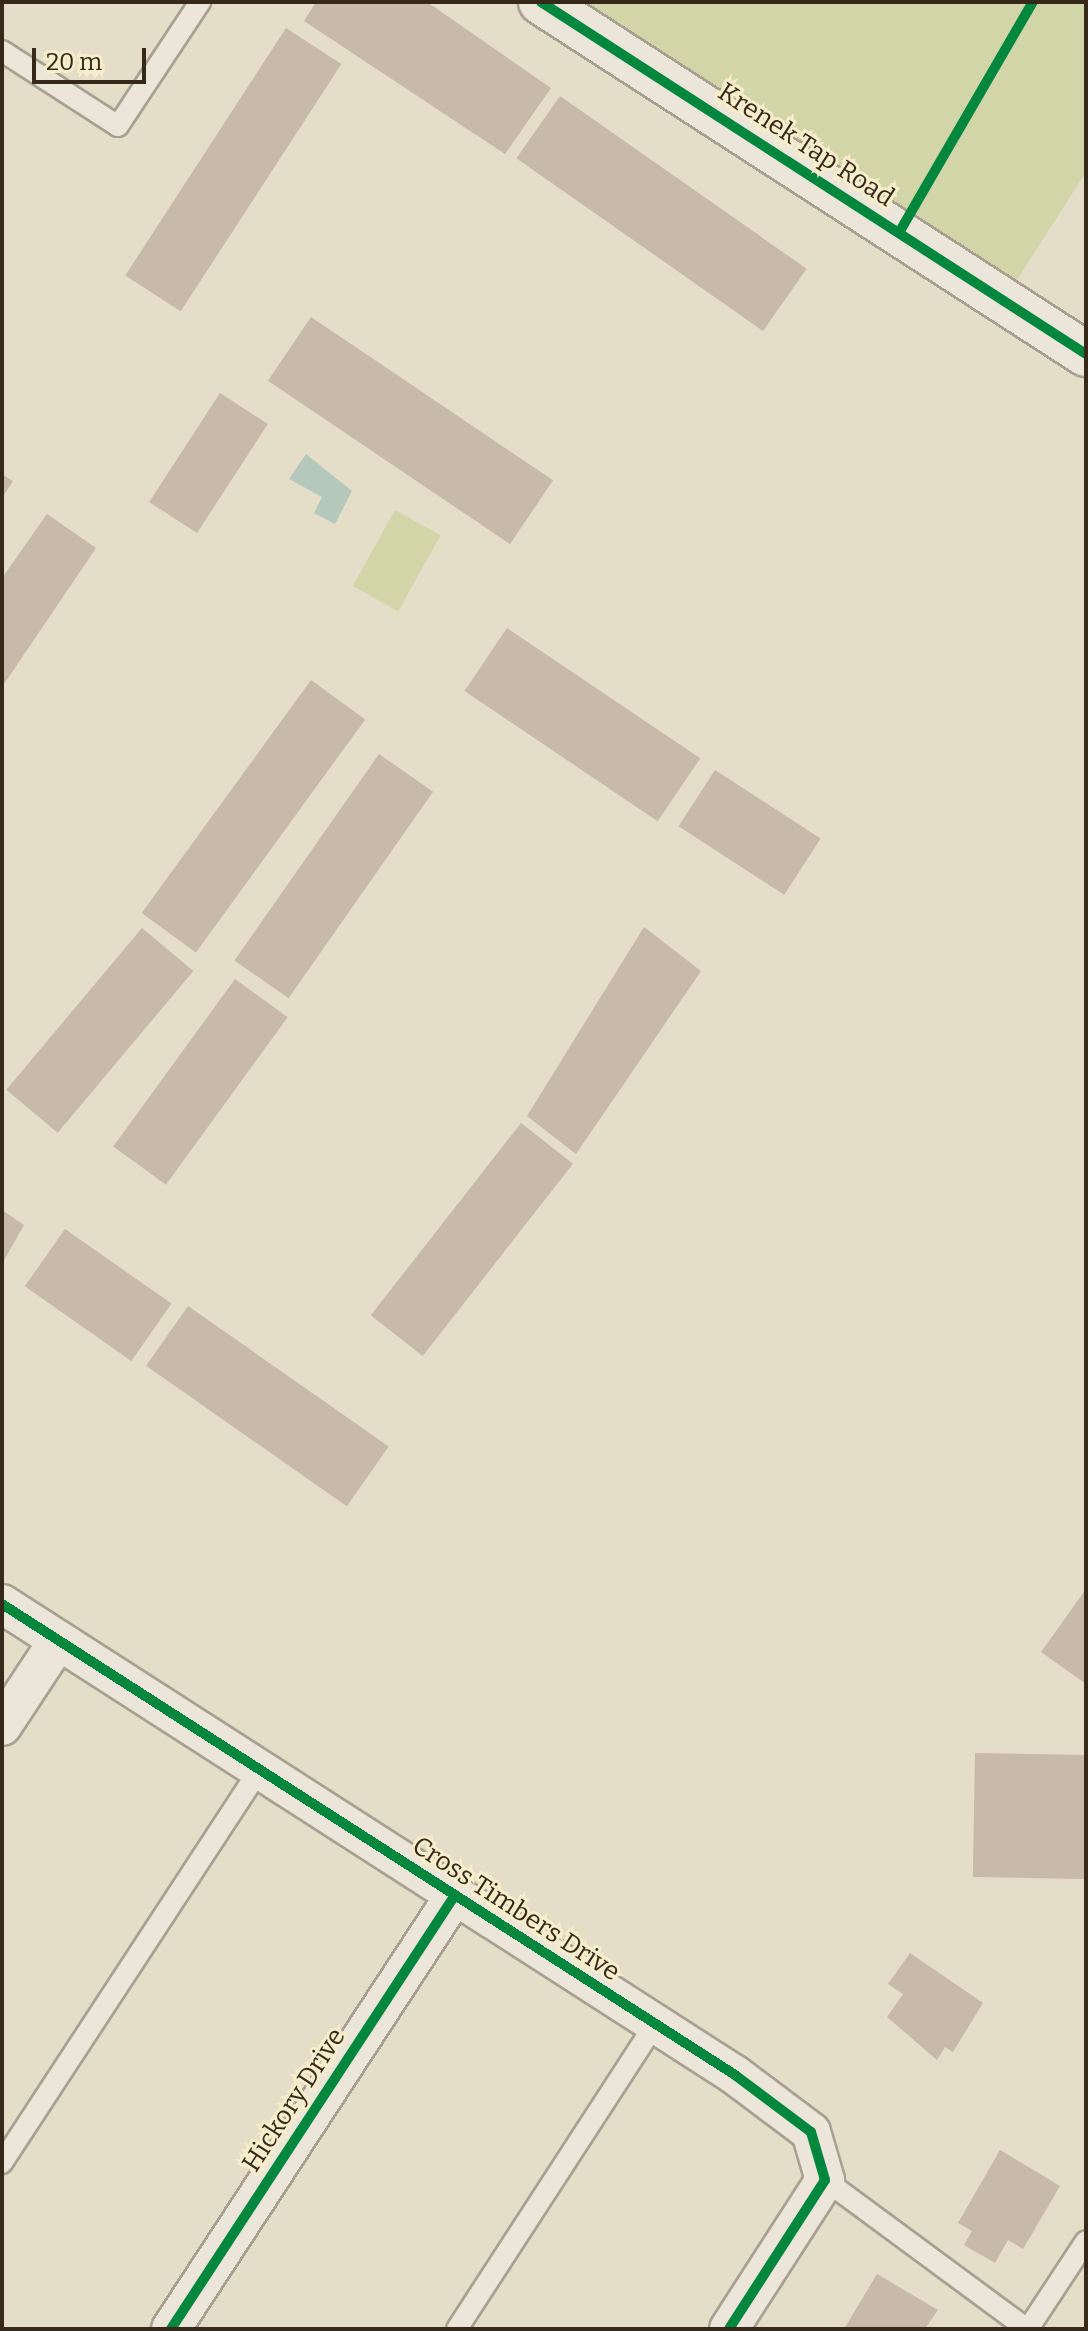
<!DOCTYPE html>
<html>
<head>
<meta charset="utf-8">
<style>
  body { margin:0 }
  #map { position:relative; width:1088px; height:2331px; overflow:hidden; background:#e4ddc7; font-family:Bitter,serif }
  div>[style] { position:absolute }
  .green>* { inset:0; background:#d2d5a8; transform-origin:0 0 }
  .water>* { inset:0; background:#b4c9bc }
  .building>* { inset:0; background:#c7baa8; transform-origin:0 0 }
  .roads { filter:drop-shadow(2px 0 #a8a091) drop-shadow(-2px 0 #a8a091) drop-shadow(0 2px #a8a091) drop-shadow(0 -2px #a8a091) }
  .lane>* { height:20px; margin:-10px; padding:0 10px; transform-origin:10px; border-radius:10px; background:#ebe6d9 }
  .street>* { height:38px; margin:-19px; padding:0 19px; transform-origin:19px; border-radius:19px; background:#ebe6d9 }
  .secondary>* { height:44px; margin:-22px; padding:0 22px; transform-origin:22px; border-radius:22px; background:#ebe6d9 }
  .cycleway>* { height:10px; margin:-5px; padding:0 5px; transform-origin:5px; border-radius:5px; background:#00873e }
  span { translate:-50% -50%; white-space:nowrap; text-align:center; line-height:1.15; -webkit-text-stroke:6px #f7edcb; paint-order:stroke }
  .street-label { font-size:26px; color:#36291a }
  .frame { position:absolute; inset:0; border:4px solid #36291a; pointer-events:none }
  .scale { position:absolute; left:32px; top:48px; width:114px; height:36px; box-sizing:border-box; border:4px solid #36291a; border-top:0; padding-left:10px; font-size:24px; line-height:28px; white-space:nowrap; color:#36291a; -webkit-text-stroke:6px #f7edcb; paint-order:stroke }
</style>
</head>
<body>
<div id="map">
  <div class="green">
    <div style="clip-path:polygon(569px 2px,1086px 2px,1086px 172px,1004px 300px)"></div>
    <div style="left:395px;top:510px;width:52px;height:87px;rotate:29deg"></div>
  </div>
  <div class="water">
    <div style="clip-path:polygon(306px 454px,352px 491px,335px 524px,314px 513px,322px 497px,289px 479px)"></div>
  </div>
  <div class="building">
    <div style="clip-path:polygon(316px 2px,427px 2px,551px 88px,505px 154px,304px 21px)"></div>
    <div style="left:286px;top:28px;width:66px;height:295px;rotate:33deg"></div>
    <div style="left:560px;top:96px;width:301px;height:76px;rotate:35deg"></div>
    <div style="left:311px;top:317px;width:292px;height:77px;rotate:34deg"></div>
    <div style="left:220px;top:393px;width:57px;height:130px;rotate:33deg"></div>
    <div style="clip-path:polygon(2px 474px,13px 481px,2px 498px)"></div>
    <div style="clip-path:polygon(47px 514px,96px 548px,2px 687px,2px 578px)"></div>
    <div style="left:507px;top:628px;width:233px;height:76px;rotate:34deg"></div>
    <div style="left:311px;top:680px;width:67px;height:288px;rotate:36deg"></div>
    <div style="left:379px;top:754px;width:66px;height:252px;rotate:35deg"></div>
    <div style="left:715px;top:770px;width:126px;height:67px;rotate:33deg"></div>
    <div style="clip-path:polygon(644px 927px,701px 971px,576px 1154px,527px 1116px)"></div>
    <div style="left:142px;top:928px;width:67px;height:211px;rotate:40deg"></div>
    <div style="left:235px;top:979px;width:65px;height:207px;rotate:36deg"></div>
    <div style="left:521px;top:1123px;width:66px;height:244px;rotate:38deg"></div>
    <div style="clip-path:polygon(2px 1210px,24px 1225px,2px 1264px)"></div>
    <div style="left:65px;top:1229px;width:130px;height:70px;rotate:35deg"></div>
    <div style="left:188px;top:1306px;width:245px;height:73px;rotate:35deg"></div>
    <div style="clip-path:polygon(1086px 1589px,1086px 1684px,1041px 1652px)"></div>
    <div style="left:975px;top:1753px;width:111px;height:124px;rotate:1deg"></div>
    <div style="clip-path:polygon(910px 1953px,983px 2003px,953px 2052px,945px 2047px,937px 2060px,887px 2017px,903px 1994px,888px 1984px)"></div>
    <div style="clip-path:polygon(1000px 2150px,1060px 2186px,1023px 2249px,1008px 2240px,995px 2263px,964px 2245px,972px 2231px,958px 2223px)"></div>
    <div style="clip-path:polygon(877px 2274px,938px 2310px,925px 2329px,844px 2329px)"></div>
  </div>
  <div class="roads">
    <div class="lane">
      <div style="left:2px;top:51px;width:138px;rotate:32.9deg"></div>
      <div style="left:118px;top:126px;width:149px;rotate:-56.5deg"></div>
      <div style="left:2px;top:2163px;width:469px;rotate:-56.8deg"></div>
      <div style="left:825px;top:2180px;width:251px;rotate:36.4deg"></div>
      <div style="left:457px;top:2329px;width:364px;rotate:-57deg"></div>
      <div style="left:1028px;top:2329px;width:105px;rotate:-56.6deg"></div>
    </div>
    <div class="street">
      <div style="left:2px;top:1604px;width:871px;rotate:32.72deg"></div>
      <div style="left:735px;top:2075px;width:95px;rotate:36.9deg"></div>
      <div style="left:811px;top:2132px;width:50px;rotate:73.7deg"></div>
      <div style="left:825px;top:2180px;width:177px;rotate:122.8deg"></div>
      <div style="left:2px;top:1726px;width:102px;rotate:-56.6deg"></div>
      <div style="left:171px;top:2329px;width:519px;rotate:-56.8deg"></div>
    </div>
    <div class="secondary">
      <div style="left:541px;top:2px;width:649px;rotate:32.86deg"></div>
    </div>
  </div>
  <div class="cycleway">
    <div style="left:541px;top:2px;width:649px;rotate:32.86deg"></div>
    <div style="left:900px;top:231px;width:265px;rotate:-59.9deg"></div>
    <div style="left:2px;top:1604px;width:871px;rotate:32.72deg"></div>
    <div style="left:735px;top:2075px;width:95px;rotate:36.9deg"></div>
    <div style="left:811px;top:2132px;width:50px;rotate:73.7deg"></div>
    <div style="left:825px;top:2180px;width:177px;rotate:122.8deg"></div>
    <div style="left:171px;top:2329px;width:519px;rotate:-56.8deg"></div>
  </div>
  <div class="street-label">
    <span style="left:806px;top:145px;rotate:33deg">Krenek Tap Road</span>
    <span style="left:516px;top:1909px;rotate:33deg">Cross Timbers Drive</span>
    <span style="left:294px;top:2100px;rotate:-57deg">Hickory Drive</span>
  </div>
  <div class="frame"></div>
  <div class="scale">20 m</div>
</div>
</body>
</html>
